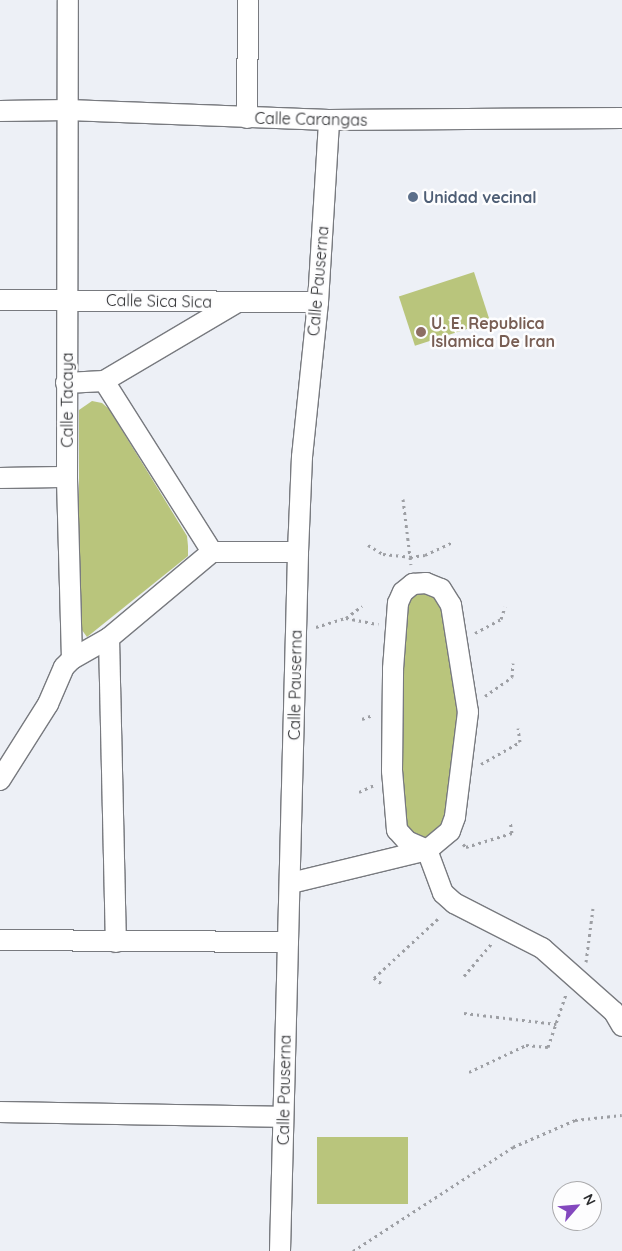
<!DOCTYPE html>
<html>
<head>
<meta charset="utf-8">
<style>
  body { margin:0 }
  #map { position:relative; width:622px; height:1251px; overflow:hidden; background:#edf0f6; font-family:Quicksand,sans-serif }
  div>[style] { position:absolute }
  .green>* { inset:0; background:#b9c57c; transform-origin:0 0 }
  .path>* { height:3px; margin-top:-1.5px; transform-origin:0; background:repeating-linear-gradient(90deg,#9d9fa4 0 2.5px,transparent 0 6.5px) }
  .roads { filter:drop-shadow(1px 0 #787a7f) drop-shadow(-1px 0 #787a7f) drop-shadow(0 1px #787a7f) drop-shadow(0 -1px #787a7f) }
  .minor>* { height:20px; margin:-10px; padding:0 10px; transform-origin:10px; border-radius:10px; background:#fff }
  .dots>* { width:14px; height:14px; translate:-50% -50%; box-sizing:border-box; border:2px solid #fdfdfe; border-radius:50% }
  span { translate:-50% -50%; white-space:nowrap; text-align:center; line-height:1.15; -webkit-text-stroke:5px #fdfdfe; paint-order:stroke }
  .street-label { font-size:16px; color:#2d2e30 }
  .service-label { font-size:16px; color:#4e5e75; font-weight:700 }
  .left { translate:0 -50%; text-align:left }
  .education-label { font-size:16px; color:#785e54; font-weight:700 }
  .north { position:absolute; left:552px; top:1181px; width:50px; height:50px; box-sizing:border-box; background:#fdfdfe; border:1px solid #aaaaac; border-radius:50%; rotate:63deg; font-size:14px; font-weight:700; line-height:20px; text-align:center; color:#2d2e30 }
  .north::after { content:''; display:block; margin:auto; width:18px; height:22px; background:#8348be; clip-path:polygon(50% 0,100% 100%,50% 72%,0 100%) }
</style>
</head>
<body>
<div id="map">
  <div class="green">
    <div style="left:474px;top:272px;width:52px;height:79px;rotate:72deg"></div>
    <div style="clip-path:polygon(92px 401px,102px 403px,109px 409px,187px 536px,188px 546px,188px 556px,87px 637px,79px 626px,79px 410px)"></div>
    <div style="clip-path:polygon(420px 589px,441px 597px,461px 687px,448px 823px,432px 841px,402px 832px,395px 752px,405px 602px)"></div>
    <div style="left:317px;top:1137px;width:91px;height:67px"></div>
  </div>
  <div class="path">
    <div style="left:403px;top:499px;width:66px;rotate:83.1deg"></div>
    <div style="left:368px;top:545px;width:17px;rotate:31deg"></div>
    <div style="left:383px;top:554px;width:27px;rotate:6deg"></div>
    <div style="left:410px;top:557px;width:15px;rotate:-8deg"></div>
    <div style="left:425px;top:555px;width:29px;rotate:-25deg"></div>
    <div style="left:346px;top:618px;width:20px;rotate:-37deg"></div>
    <div style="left:316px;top:627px;width:31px;rotate:-17deg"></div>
    <div style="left:346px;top:618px;width:33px;rotate:11deg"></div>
    <div style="left:475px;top:633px;width:30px;rotate:-28deg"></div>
    <div style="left:501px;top:619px;width:13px;rotate:-72deg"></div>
    <div style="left:485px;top:696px;width:33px;rotate:-35deg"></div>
    <div style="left:512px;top:677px;width:14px;rotate:-86deg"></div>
    <div style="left:362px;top:719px;width:12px;rotate:-20deg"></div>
    <div style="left:481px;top:764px;width:45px;rotate:-29.4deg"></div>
    <div style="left:520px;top:742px;width:14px;rotate:-98deg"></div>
    <div style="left:359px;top:792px;width:17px;rotate:-25deg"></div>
    <div style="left:463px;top:844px;width:4px;rotate:45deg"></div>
    <div style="left:466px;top:847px;width:48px;rotate:-16.9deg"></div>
    <div style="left:512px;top:833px;width:12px;rotate:-99deg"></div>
    <div style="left:586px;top:962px;width:54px;rotate:-82.6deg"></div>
    <div style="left:464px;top:976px;width:42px;rotate:-49.8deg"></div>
    <div style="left:381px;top:983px;width:9px;rotate:-144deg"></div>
    <div style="left:374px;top:978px;width:91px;rotate:-42.8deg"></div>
    <div style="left:464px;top:1013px;width:93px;rotate:6.8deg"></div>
    <div style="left:469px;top:1072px;width:63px;rotate:-25.3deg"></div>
    <div style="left:526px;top:1045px;width:22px;rotate:5deg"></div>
    <div style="left:548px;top:1047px;width:56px;rotate:-71.2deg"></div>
    <div style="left:353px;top:1251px;width:191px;rotate:-33deg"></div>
    <div style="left:513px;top:1147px;width:68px;rotate:-23.5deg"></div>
    <div style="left:575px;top:1120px;width:47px;rotate:-6.1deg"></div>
  </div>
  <div class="roads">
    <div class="minor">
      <div style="left:0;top:111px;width:68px;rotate:-0.8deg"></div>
      <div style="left:68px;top:110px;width:261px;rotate:2.2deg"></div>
      <div style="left:329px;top:120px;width:293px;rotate:-0.4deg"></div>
      <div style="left:247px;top:118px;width:118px;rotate:-89.5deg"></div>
      <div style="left:0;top:300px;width:318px;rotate:0.4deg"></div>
      <div style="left:104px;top:381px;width:153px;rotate:-30.6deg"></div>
      <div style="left:66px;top:383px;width:38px;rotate:-3deg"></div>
      <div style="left:104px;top:381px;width:202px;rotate:57.7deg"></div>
      <div style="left:212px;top:552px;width:86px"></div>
      <div style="left:0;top:478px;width:67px;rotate:-0.9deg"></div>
      <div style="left:426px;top:583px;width:16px;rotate:22deg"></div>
      <div style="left:441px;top:589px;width:19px;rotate:58deg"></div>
      <div style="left:451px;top:605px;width:108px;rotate:81deg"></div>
      <div style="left:468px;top:712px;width:106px;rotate:97.1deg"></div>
      <div style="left:455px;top:817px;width:15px;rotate:110deg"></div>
      <div style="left:450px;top:831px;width:30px;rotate:140deg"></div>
      <div style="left:427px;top:850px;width:22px;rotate:-156deg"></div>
      <div style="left:407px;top:841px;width:15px;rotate:-132deg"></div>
      <div style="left:397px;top:830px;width:59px;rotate:-94.8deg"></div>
      <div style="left:392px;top:771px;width:102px;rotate:-89.4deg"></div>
      <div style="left:393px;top:669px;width:66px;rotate:-85.7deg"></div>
      <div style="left:398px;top:603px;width:12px;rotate:-66deg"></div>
      <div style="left:403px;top:592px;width:13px;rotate:-39deg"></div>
      <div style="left:413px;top:584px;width:13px;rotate:-4deg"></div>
      <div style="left:109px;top:638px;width:304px;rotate:88.7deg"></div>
      <div style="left:72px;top:659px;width:43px;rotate:-29.6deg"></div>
      <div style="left:109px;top:638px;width:134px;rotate:-39.9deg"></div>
      <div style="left:0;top:780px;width:90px;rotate:-57.7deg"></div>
      <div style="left:48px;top:704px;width:40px;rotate:-66.6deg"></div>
      <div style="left:64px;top:667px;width:11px;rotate:-45deg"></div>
      <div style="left:72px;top:659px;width:182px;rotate:-91.6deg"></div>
      <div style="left:67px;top:477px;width:477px;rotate:-89.9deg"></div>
      <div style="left:291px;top:883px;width:140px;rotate:-13.6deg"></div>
      <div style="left:427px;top:850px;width:46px;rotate:69.6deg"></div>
      <div style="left:443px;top:893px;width:15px;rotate:42deg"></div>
      <div style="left:454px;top:903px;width:99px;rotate:27.1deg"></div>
      <div style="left:542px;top:948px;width:96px;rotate:41.6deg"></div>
      <div style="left:614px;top:1012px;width:16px;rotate:60deg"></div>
      <div style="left:0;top:940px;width:288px;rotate:0.4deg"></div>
      <div style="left:0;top:1112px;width:283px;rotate:1deg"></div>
      <div style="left:280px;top:1251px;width:699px;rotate:-88.52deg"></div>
      <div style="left:298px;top:552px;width:95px;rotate:-87.6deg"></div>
      <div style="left:302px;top:457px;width:156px;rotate:-84.1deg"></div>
      <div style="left:318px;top:302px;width:182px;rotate:-86.5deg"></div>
    </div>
  </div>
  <div class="dots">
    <div style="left:413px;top:197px;background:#5c6f8a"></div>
    <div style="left:421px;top:332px;background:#8d6e63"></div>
  </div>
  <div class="street-label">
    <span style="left:311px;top:119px;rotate:1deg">Calle Carangas</span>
    <span style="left:318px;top:281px;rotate:-85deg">Calle Pauserna</span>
    <span style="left:159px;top:301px;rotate:1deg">Calle Sica Sica</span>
    <span style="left:67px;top:400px;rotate:-90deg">Calle Tacaya</span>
    <span style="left:295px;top:685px;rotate:-89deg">Calle Pauserna</span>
    <span style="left:284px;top:1090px;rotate:-89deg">Calle Pauserna</span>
  </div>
  <div class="service-label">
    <span class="left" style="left:423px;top:197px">Unidad vecinal</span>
  </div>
  <div class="education-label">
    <span class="left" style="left:431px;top:332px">U. E. Republica<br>Islamica De Iran</span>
  </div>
  <div class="north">N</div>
</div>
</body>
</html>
